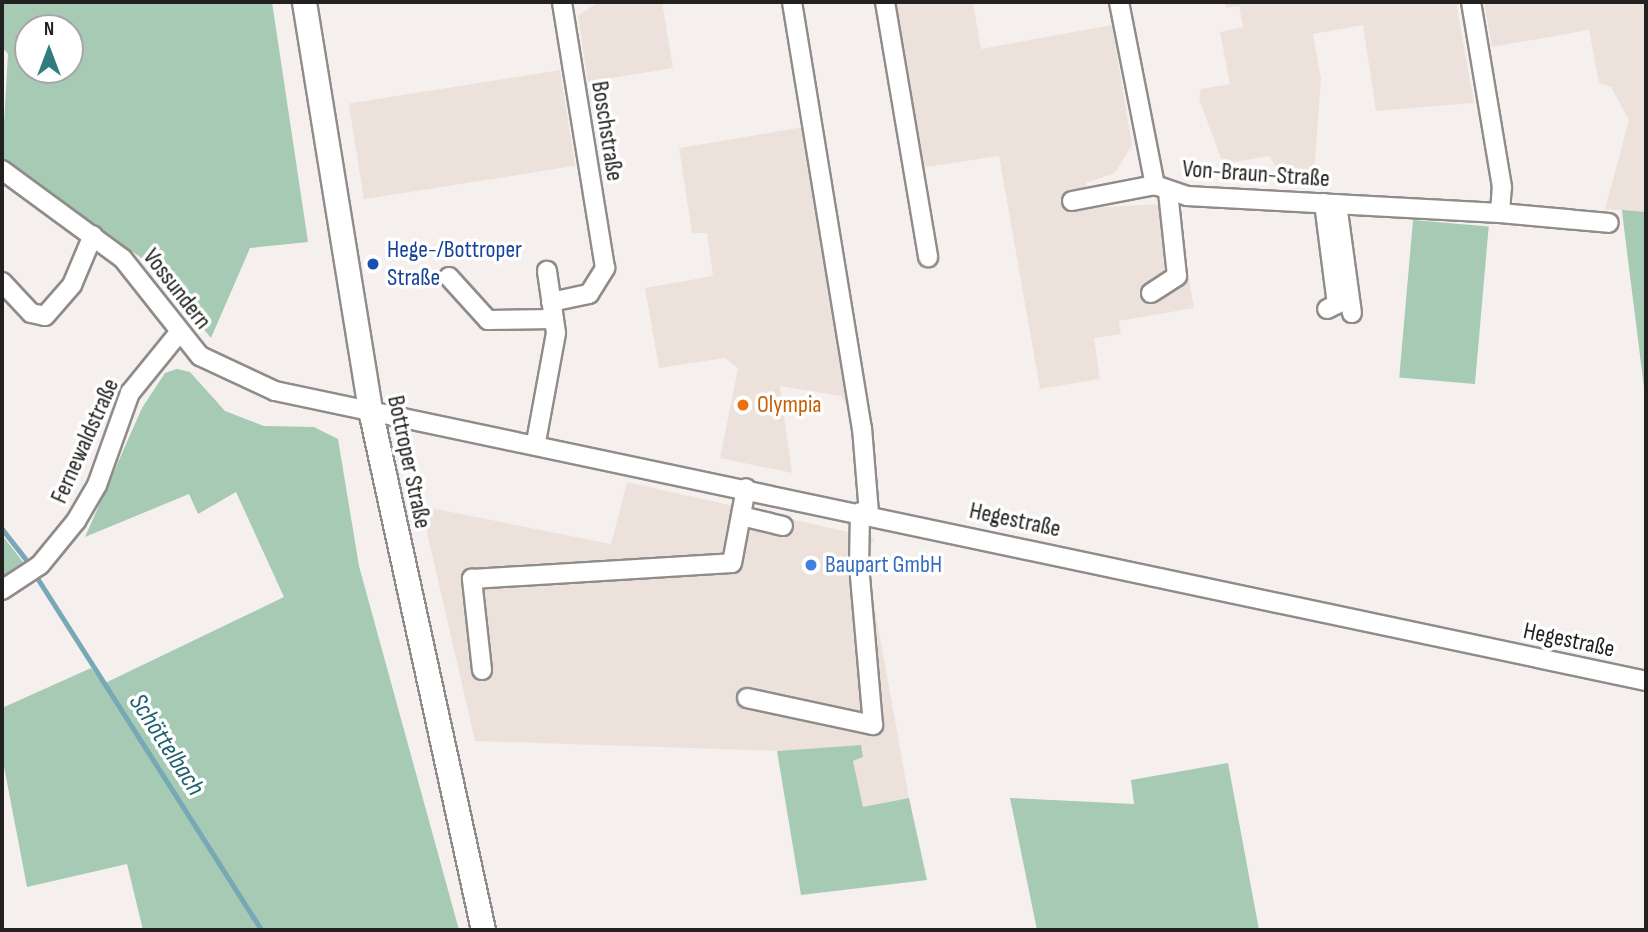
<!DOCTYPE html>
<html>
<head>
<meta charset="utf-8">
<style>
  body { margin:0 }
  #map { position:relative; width:1648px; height:932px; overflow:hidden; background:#f5f0ee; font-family:"Sofia Sans Condensed",sans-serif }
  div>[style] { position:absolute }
  .built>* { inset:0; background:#ede2db; transform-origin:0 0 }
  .green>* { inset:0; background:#a6cab4; transform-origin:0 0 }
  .stream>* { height:5px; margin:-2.5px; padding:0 2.5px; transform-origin:2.5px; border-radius:2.5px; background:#76a8b5 }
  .roads { filter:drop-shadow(2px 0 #908c8a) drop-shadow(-2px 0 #908c8a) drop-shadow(0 2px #908c8a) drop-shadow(0 -2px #908c8a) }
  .minor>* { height:18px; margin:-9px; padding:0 9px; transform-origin:9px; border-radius:9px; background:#fff }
  .major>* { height:23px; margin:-11.5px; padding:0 11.5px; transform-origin:11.5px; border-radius:11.5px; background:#fff }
  .dots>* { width:19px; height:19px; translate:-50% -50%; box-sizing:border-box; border:4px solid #fff; border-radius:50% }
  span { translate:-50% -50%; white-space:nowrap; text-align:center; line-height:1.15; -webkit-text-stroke:7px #fff; paint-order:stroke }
  .street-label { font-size:24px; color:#222120 }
  .transit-label { font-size:24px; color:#164399 }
  .left { translate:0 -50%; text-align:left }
  .food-label { font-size:24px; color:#c56008 }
  .shop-label { font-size:24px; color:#366cbe }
  .water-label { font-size:26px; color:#1e6170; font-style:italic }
  .frame { position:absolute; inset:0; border:4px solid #222120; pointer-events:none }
  .north { position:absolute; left:14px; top:14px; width:70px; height:70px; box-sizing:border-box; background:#fff; border:2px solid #a7a6a6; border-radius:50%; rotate:0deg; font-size:19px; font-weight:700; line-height:28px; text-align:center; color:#222120 }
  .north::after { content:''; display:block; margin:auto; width:24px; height:32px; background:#327c7f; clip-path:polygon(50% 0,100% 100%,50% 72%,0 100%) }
</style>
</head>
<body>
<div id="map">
  <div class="built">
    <div style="clip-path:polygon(598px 2px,662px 2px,673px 68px,588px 82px,578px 16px)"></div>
    <div style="clip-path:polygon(892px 2px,973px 2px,981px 49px,1112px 25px,1132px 145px,1115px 173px,1086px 183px,1090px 208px,1176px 203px,1194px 308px,1119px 321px,1121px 334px,1094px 338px,1100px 379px,1040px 389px,999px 156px,920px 168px)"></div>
    <div style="clip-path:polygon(1225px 2px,1456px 2px,1474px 103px,1376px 111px,1363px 25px,1313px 34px,1321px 79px,1313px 187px,1284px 185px,1270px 156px,1223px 164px,1199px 99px,1201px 89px,1230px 84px,1220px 32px,1243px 27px,1239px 6px,1226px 8px)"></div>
    <div style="clip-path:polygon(1484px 2px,1646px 2px,1646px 212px,1605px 209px,1629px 120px,1611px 87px,1599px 83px,1589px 30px,1492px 47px)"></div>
    <div style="left:560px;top:70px;width:97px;height:214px;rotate:81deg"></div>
    <div style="clip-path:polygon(815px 125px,853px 416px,841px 396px,780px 386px,792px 473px,720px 458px,738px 368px,725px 358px,659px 368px,645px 288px,713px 276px,707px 233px,692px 233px,679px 148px)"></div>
    <div style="clip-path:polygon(627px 482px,875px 538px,865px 554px,909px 798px,863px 808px,853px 761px,863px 757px,861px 745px,777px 751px,475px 741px,421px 506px,611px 544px)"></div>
  </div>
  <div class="green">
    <div style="clip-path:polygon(evenodd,2px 2px,272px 2px,308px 242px,250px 248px,211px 338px,147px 262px,2px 158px,8px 54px,2px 47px,2px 2px,70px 28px,70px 70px,28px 70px,28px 28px,70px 28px)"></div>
    <div style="clip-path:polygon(1622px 210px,1646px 212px,1646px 403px,1625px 236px)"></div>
    <div style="left:1413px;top:220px;width:76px;height:158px;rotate:5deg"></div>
    <div style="clip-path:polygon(177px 369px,190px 372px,225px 411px,264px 426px,314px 427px,338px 439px,359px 566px,459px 930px,143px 930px,127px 864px,27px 887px,2px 756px,2px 708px,91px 668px,103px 684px,284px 597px,236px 492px,198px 514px,189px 494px,85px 537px,142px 408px,165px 373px)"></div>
    <div style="clip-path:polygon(2px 535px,23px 562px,2px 578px)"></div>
    <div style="clip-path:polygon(861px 745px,863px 757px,853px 761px,863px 807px,909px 798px,927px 880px,801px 895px,777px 751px)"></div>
    <div style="clip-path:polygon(1228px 763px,1259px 930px,1037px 930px,1010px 798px,1134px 804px,1131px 780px)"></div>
  </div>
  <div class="stream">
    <div style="left:2px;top:529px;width:37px;rotate:52deg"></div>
    <div style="left:39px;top:581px;width:414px;rotate:57.5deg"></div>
  </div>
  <div class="roads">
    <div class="minor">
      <div style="left:792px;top:2px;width:432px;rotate:80.7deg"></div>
      <div style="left:862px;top:428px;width:86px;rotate:85.3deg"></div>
      <div style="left:885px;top:2px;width:259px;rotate:80.4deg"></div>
      <div style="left:1119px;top:2px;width:187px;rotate:78.9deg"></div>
      <div style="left:1155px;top:185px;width:34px;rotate:19deg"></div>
      <div style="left:1187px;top:196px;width:313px;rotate:3.1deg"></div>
      <div style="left:1500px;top:213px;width:26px;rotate:-86deg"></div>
      <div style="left:1502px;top:187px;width:188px;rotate:-99.5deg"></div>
      <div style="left:2px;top:170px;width:150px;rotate:36.3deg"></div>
      <div style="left:123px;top:259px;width:124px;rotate:51.6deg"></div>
      <div style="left:200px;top:356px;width:83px;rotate:25deg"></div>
      <div style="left:275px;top:391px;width:1401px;rotate:11.94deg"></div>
      <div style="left:1072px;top:201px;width:85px;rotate:-10.9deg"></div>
      <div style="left:1324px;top:203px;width:102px;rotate:82.7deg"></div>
      <div style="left:1337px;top:304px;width:11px;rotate:153deg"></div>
      <div style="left:1337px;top:204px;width:110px;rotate:82.2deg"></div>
      <div style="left:1500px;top:213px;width:109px;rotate:5.2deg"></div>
      <div style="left:449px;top:277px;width:58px;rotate:47.8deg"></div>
      <div style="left:488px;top:320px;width:66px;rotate:-0.9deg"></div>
      <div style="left:2px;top:282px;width:42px;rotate:46.9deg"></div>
      <div style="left:31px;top:313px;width:14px;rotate:12deg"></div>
      <div style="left:45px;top:316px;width:41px;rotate:-48.9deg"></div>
      <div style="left:72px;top:285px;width:54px;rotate:-67.2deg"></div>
      <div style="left:1151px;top:293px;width:31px;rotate:-33deg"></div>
      <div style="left:1177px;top:276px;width:84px;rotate:-96.1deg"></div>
      <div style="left:551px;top:302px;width:39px;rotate:-12deg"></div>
      <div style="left:589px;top:294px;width:31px;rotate:-58deg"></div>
      <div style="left:605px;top:268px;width:269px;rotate:-99.2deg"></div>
      <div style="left:536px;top:442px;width:111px;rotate:-79.6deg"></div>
      <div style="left:556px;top:333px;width:63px;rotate:-98.3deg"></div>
      <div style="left:741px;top:516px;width:43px;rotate:13.4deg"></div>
      <div style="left:2px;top:590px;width:45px;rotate:-33.3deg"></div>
      <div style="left:40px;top:565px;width:57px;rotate:-50.7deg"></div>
      <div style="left:76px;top:521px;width:42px;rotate:-59.7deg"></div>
      <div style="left:97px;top:485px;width:98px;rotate:-70.3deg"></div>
      <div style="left:130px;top:393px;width:76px;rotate:-50.9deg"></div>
      <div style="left:482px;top:670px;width:92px;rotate:-96.3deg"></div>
      <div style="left:472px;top:579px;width:260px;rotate:-3.5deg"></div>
      <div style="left:732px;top:563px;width:76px;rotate:-79.4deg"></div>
      <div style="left:747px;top:698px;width:129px;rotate:12.1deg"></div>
      <div style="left:873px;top:725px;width:160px;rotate:-95deg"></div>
      <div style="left:859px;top:566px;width:54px;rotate:-88.9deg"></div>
    </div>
    <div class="major">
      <div style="left:304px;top:2px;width:417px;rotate:80.8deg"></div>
      <div style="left:371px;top:414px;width:528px;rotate:77.75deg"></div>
    </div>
  </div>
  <div class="dots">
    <div style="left:373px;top:264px;background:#1a4fb4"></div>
    <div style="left:743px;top:405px;background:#e8710a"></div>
    <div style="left:811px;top:565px;background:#3f7fe0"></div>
  </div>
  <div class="street-label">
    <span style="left:607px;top:131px;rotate:81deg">Boschstraße</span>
    <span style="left:1256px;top:174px;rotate:4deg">Von-Braun-Straße</span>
    <span style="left:177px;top:289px;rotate:52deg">Vossundern</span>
    <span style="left:85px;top:441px;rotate:-66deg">Fernewaldstraße</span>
    <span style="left:409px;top:462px;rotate:78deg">Bottroper Straße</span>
    <span style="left:1015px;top:520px;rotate:12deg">Hegestraße</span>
    <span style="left:1569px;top:640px;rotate:12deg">Hegestraße</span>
  </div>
  <div class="transit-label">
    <span class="left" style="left:387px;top:264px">Hege-/Bottroper<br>Straße</span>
  </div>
  <div class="food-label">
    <span class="left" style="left:757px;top:405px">Olympia</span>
  </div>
  <div class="shop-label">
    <span class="left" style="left:825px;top:565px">Baupart GmbH</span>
  </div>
  <div class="water-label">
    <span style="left:166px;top:745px;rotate:57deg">Schöttelbach</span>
  </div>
  <div class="frame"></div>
  <div class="north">N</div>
</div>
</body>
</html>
